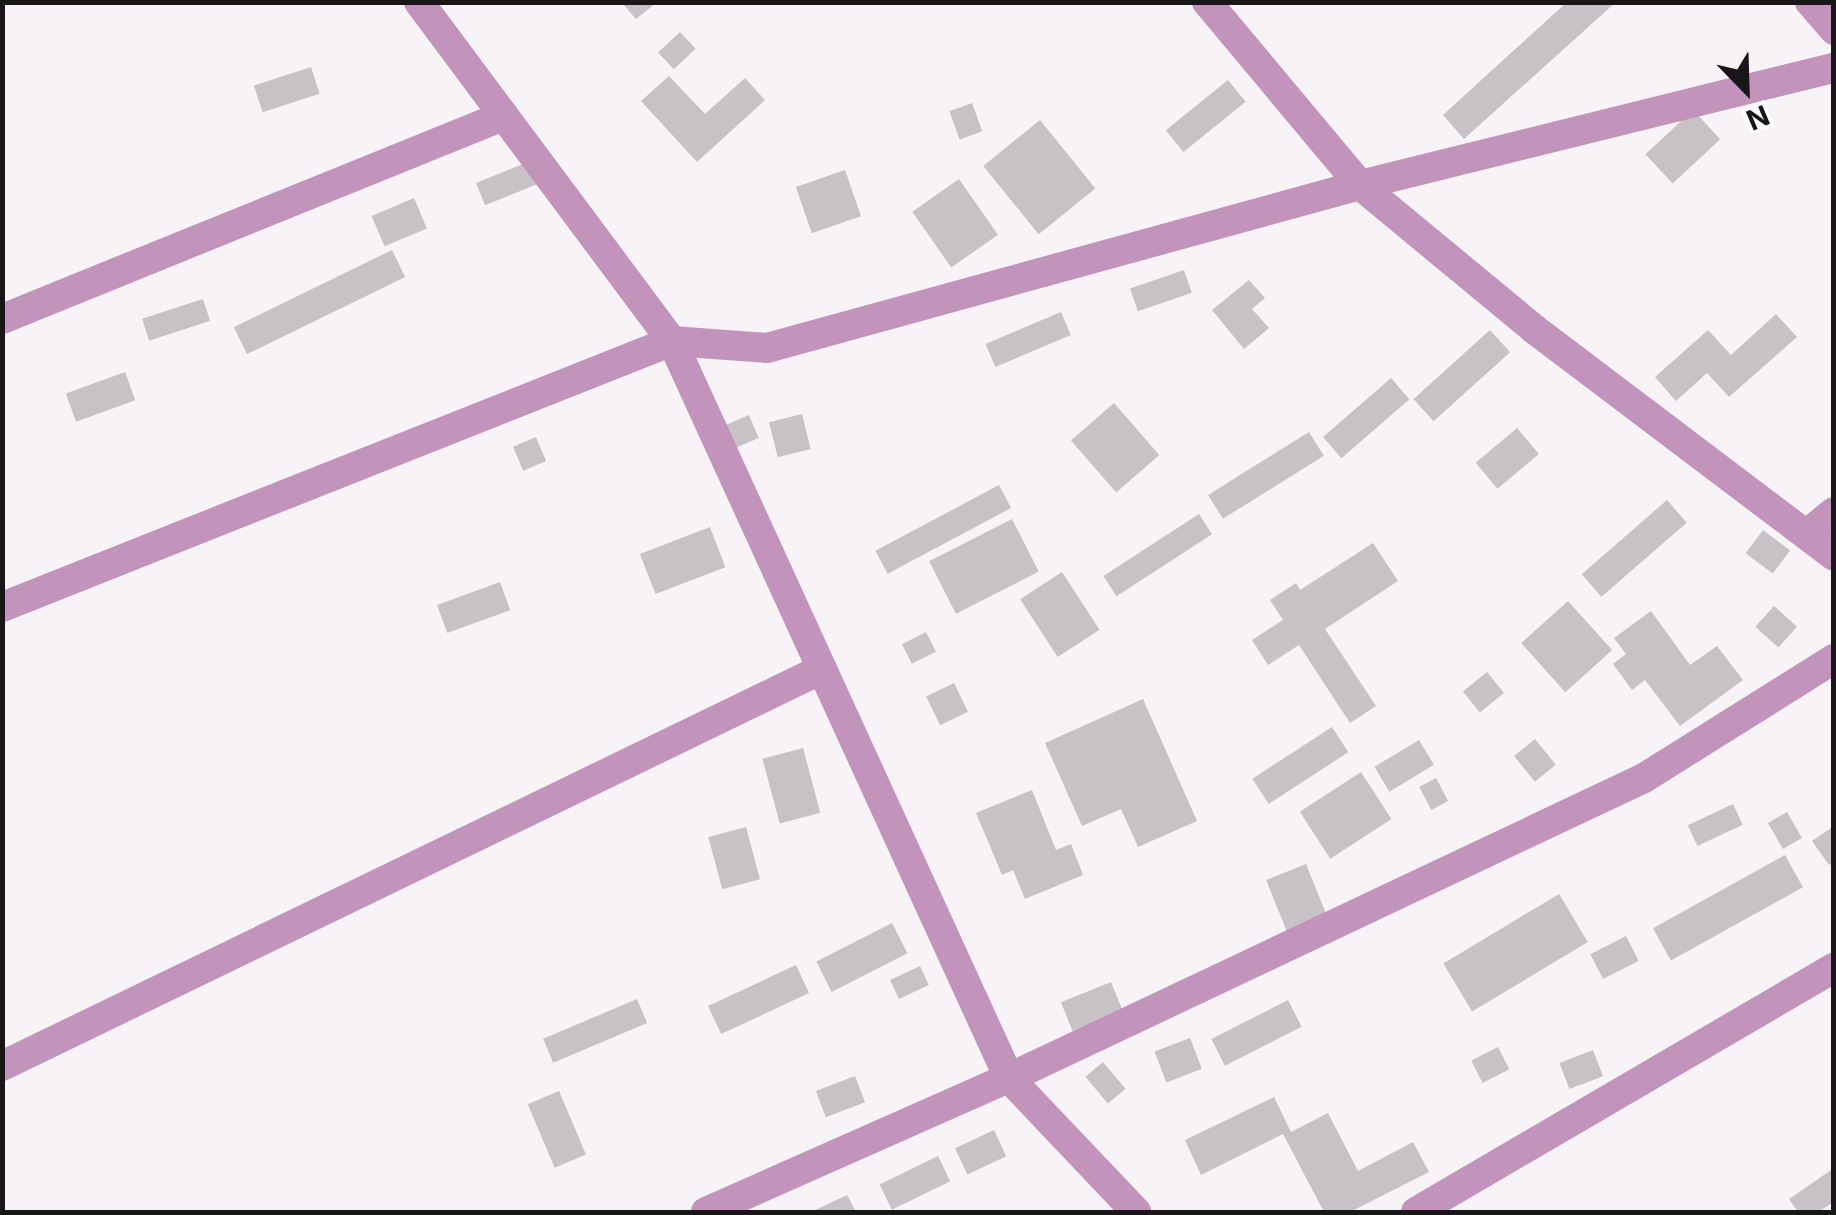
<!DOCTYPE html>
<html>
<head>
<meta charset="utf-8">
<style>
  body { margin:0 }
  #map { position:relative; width:1836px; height:1215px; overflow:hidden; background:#f7f3f6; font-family:Inter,sans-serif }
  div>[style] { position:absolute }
  .building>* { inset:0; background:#c7c2c6; transform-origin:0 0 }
  .minor>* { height:30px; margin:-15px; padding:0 15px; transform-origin:15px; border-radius:15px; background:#c294bc }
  span { translate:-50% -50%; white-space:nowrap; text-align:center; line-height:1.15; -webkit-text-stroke:8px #fff; paint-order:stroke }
  .frame { position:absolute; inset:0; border:5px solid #181617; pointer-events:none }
  .north { position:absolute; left:1696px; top:40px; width:100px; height:100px; -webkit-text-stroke:8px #fff; paint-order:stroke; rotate:157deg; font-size:28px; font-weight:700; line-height:40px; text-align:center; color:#181617 }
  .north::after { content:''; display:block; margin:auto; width:35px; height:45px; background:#181617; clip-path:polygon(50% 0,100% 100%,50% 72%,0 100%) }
</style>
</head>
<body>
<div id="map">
  <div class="building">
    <div style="clip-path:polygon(1567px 2px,1616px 2px,1464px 139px,1443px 115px)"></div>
    <div style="clip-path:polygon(622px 3px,656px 3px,636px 19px)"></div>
    <div style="left:680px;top:32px;width:23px;height:30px;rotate:47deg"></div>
    <div style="left:311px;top:67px;width:28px;height:60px;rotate:72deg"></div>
    <div style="clip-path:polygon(669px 76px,705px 114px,745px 78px,765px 100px,697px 162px,641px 101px)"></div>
    <div style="left:1228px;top:80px;width:28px;height:80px;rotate:51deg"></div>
    <div style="left:972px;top:103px;width:30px;height:24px;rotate:70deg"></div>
    <div style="left:1693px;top:110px;width:40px;height:65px;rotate:47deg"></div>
    <div style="left:1040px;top:120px;width:88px;height:73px;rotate:51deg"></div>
    <div style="left:528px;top:162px;width:24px;height:56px;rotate:68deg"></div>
    <div style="left:845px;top:170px;width:49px;height:52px;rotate:71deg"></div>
    <div style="left:959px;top:179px;width:68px;height:57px;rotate:55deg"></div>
    <div style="left:414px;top:198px;width:33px;height:46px;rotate:67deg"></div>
    <div style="left:392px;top:250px;width:30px;height:176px;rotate:64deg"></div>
    <div style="left:1184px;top:270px;width:24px;height:57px;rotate:71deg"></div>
    <div style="clip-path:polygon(1249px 280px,1265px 298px,1252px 309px,1269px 328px,1244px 349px,1212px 310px)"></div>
    <div style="left:203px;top:299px;width:23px;height:64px;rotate:72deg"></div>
    <div style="left:1061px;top:312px;width:25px;height:82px;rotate:67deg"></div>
    <div style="clip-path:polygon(1776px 314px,1797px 337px,1729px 397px,1707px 373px,1676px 401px,1655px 377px,1708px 330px,1731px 355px)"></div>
    <div style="left:1490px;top:330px;width:30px;height:103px;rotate:48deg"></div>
    <div style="left:125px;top:372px;width:30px;height:63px;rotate:70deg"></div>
    <div style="left:1391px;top:378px;width:28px;height:90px;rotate:49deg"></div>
    <div style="left:1114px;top:403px;width:69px;height:57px;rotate:49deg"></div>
    <div style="left:802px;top:414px;width:36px;height:34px;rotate:76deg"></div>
    <div style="left:749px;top:415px;width:25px;height:25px;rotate:67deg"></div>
    <div style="left:1517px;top:428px;width:34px;height:54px;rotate:50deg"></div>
    <div style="left:1309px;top:432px;width:28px;height:119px;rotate:58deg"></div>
    <div style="left:536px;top:437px;width:26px;height:25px;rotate:67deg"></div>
    <div style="left:999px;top:485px;width:26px;height:140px;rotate:62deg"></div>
    <div style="left:1667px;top:500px;width:30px;height:113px;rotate:49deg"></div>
    <div style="left:1199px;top:514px;width:24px;height:114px;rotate:57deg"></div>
    <div style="left:1012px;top:519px;width:59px;height:93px;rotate:63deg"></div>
    <div style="left:710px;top:527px;width:43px;height:75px;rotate:69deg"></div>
    <div style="left:1763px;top:530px;width:34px;height:29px;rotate:37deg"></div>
    <div style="clip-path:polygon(1373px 543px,1398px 581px,1325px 629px,1376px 706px,1350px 723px,1299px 645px,1268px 665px,1252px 640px,1283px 620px,1270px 600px,1296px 583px,1300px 590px)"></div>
    <div style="left:1062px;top:572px;width:69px;height:50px;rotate:57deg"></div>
    <div style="left:500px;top:582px;width:30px;height:67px;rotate:70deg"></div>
    <div style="left:1568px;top:601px;width:66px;height:63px;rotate:48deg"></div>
    <div style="left:1774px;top:606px;width:31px;height:28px;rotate:42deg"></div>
    <div style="clip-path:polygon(1651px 611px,1690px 665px,1717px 646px,1743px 680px,1680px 726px,1645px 680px,1632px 690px,1613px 664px,1626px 654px,1614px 638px)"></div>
    <div style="left:926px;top:632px;width:22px;height:27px;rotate:63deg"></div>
    <div style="left:1487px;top:672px;width:27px;height:31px;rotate:51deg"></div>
    <div style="left:954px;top:683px;width:32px;height:31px;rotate:64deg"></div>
    <div style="clip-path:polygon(1143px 699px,1197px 821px,1138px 847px,1121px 809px,1082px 826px,1045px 743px)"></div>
    <div style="left:1332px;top:727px;width:30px;height:95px;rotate:57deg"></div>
    <div style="left:1535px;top:739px;width:33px;height:27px;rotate:51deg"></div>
    <div style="left:1419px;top:740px;width:29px;height:52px;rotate:59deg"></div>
    <div style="left:803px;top:748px;width:67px;height:42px;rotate:75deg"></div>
    <div style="left:1361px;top:772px;width:56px;height:73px;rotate:57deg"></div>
    <div style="left:1436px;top:778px;width:26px;height:19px;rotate:62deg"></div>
    <div style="clip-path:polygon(1032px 790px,1056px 850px,1071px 844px,1083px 875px,1025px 899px,1013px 870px,1002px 875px,976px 813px)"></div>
    <div style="left:1733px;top:804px;width:23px;height:50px;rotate:65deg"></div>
    <div style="left:1787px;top:812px;width:30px;height:22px;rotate:60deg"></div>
    <div style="clip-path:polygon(1834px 826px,1834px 862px,1829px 865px,1812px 841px)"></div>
    <div style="left:746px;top:827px;width:54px;height:39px;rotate:75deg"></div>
    <div style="left:1785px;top:855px;width:37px;height:151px;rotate:61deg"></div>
    <div style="left:1306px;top:864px;width:63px;height:43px;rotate:68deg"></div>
    <div style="left:1559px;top:894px;width:56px;height:135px;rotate:59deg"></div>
    <div style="left:892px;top:923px;width:34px;height:85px;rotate:63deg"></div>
    <div style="left:1626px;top:936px;width:28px;height:40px;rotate:63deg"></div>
    <div style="left:796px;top:965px;width:31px;height:97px;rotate:65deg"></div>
    <div style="left:920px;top:966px;width:21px;height:33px;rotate:65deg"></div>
    <div style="left:1111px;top:982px;width:31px;height:54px;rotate:68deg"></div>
    <div style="left:637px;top:999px;width:26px;height:102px;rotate:67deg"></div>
    <div style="left:1288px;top:1000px;width:30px;height:86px;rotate:63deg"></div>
    <div style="left:1190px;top:1038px;width:33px;height:38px;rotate:69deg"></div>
    <div style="left:1498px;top:1047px;width:25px;height:30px;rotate:63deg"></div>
    <div style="left:1593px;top:1050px;width:28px;height:36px;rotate:69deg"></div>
    <div style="left:1103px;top:1062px;width:35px;height:23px;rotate:50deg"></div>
    <div style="left:855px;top:1076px;width:28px;height:42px;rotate:69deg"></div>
    <div style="left:559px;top:1091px;width:69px;height:34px;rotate:67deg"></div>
    <div style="clip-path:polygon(1274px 1097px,1291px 1132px,1328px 1113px,1358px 1171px,1413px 1142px,1429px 1172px,1350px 1212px,1324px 1212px,1283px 1134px,1201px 1175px,1185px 1140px)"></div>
    <div style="left:994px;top:1130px;width:29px;height:43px;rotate:65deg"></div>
    <div style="left:938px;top:1156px;width:28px;height:65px;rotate:64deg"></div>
    <div style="clip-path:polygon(1834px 1168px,1834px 1202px,1818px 1212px,1798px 1212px,1789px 1199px)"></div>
    <div style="clip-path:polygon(847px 1195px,856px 1212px,811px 1212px)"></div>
  </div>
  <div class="minor">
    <div style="left:419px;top:2px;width:423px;rotate:53.3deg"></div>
    <div style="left:672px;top:341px;width:810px;rotate:65.43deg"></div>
    <div style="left:1009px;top:1078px;width:185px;rotate:46.5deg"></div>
    <div style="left:1207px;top:2px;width:239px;rotate:50.1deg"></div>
    <div style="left:1360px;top:185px;width:226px;rotate:39.6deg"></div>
    <div style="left:1534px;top:329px;width:376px;rotate:37.1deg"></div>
    <div style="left:1810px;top:2px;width:37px;rotate:49deg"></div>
    <div style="left:2px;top:319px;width:541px;rotate:-22.06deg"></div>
    <div style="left:1808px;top:533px;width:33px;rotate:-39deg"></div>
    <div style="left:2px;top:607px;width:721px;rotate:-21.65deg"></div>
    <div style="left:672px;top:341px;width:95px;rotate:4.2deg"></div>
    <div style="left:767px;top:348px;width:615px;rotate:-15.37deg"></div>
    <div style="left:1360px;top:185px;width:488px;rotate:-13.9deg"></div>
    <div style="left:2px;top:1066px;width:911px;rotate:-25.83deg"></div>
    <div style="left:706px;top:1212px;width:331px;rotate:-23.9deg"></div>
    <div style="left:1009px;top:1078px;width:702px;rotate:-25.29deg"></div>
    <div style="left:1644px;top:778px;width:224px;rotate:-32.1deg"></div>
    <div style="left:1416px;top:1212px;width:484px;rotate:-30.3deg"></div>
  </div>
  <div class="frame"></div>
  <div class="north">N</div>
</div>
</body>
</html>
